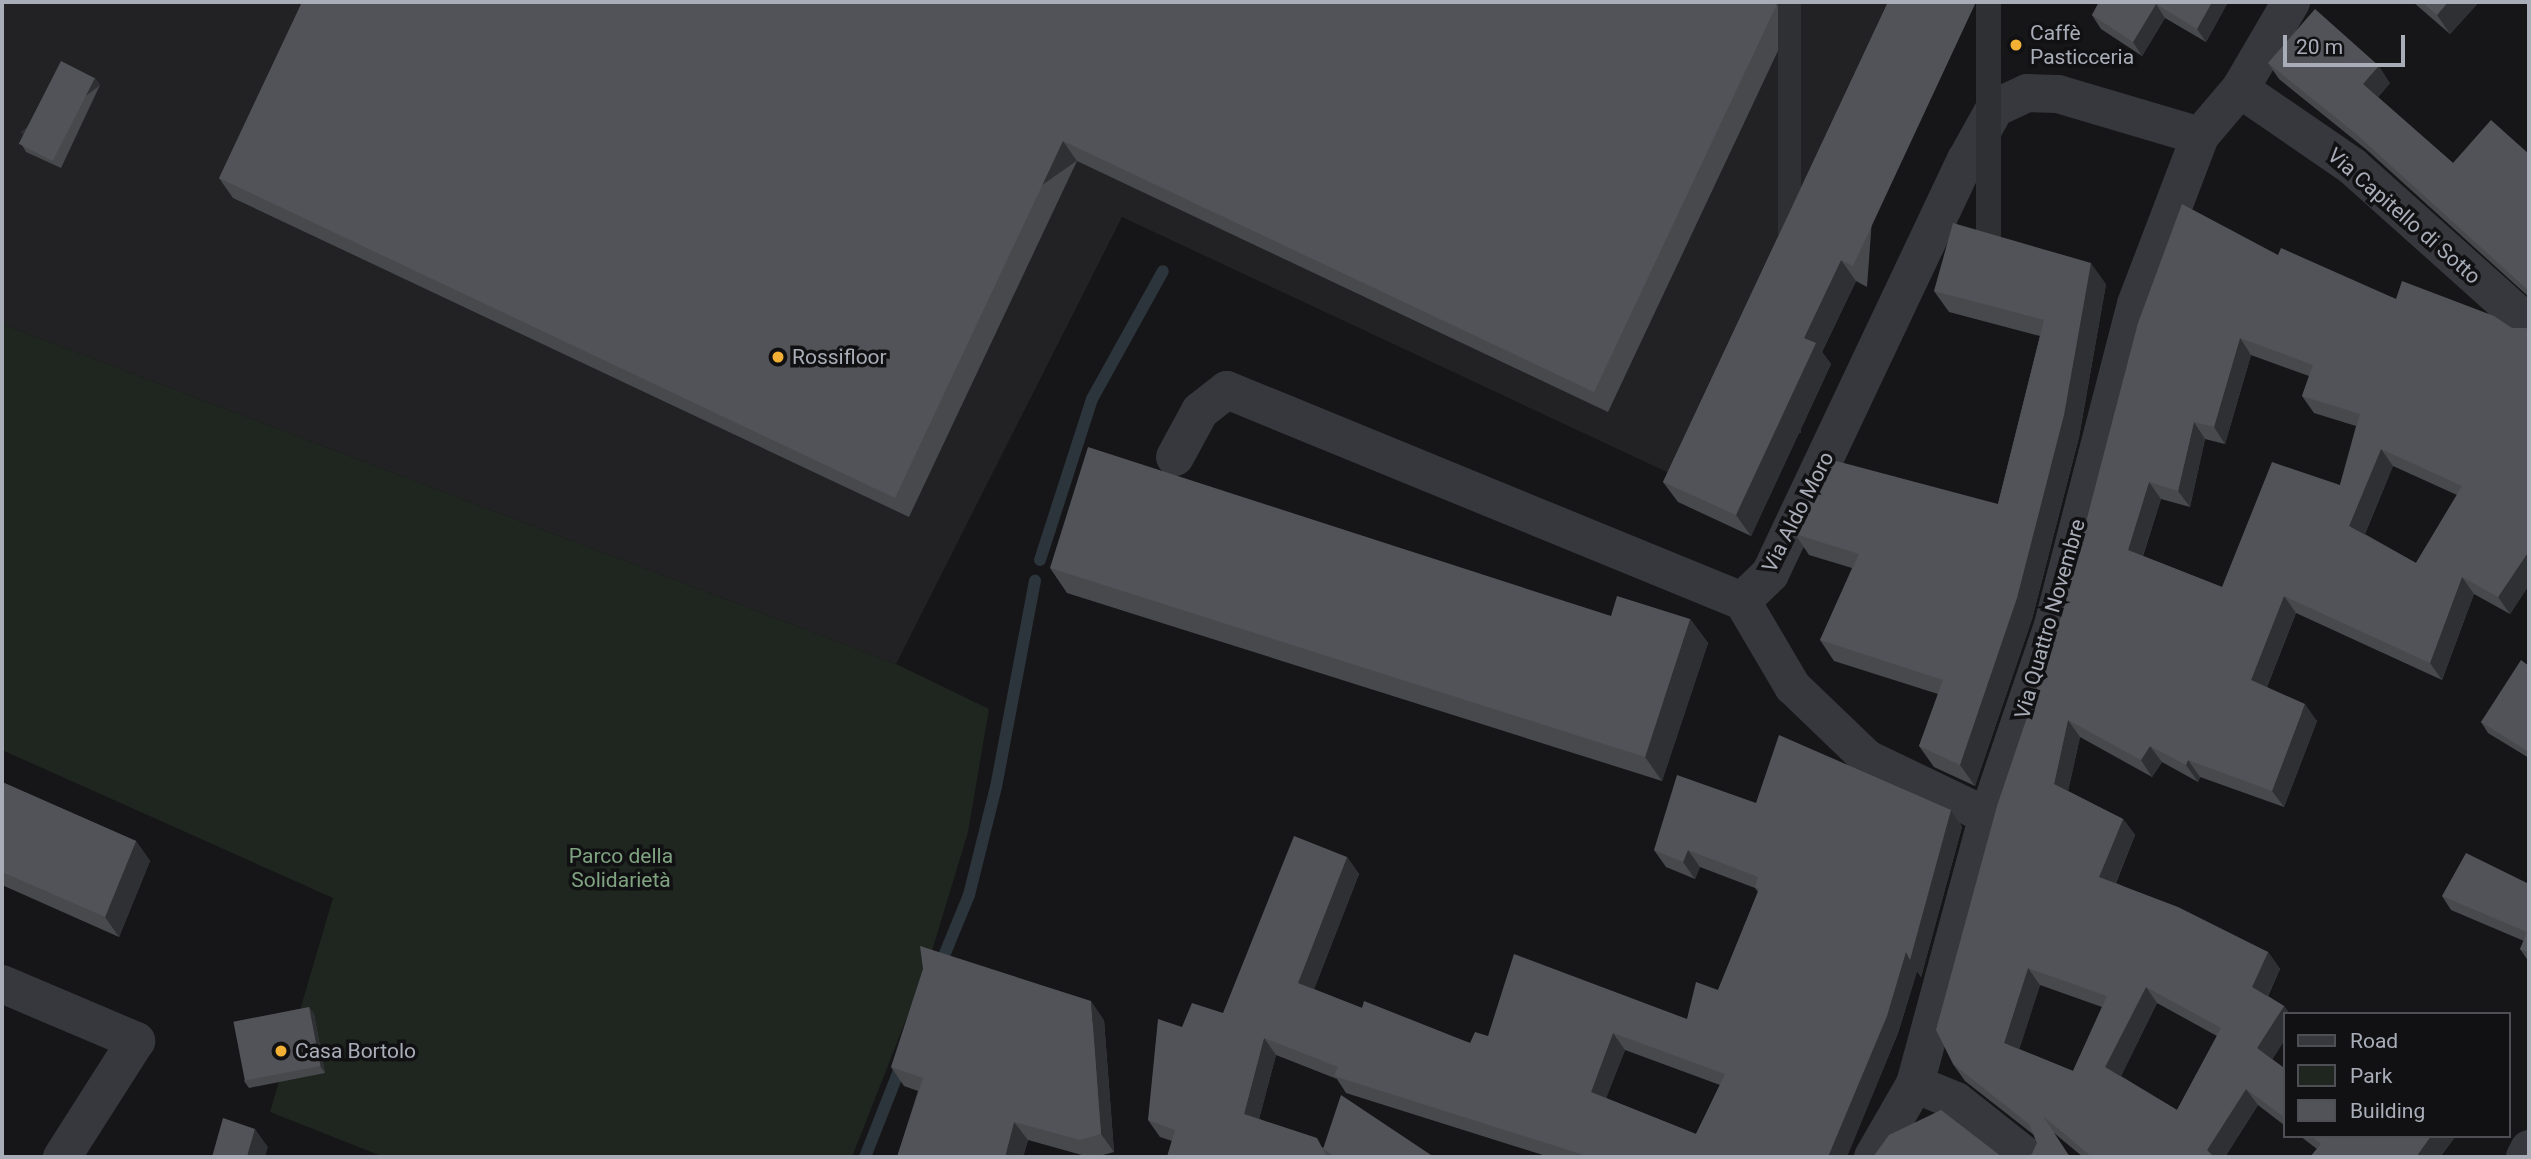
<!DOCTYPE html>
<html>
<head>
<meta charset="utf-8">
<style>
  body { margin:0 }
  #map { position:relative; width:2531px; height:1159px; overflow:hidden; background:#161618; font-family:Roboto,sans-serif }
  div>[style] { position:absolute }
  .built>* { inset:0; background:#222225 }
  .green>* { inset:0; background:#1e261f }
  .stream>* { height:12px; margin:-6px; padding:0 6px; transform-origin:6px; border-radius:6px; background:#2c353c }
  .pedestrian>* { height:37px; margin:-18.5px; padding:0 18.5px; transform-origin:18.5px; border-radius:18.5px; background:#37383d }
  .minor>* { height:38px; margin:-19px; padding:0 19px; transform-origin:19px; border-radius:19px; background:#37383d }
  .tertiary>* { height:38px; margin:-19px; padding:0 19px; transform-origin:19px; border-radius:19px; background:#37383d }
  .wall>* { inset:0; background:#47494d }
  .shaded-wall>* { inset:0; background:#2f3033; transform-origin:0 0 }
  .building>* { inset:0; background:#525359; transform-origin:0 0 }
  .dots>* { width:19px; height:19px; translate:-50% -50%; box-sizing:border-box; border:4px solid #111113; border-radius:50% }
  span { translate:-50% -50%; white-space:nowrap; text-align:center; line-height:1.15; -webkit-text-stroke:7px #111113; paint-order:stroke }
  .poi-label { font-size:21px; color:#a8adb8 }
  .left { translate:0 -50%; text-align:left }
  .street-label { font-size:21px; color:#a8adb8 }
  .park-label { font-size:21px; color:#7fa381 }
  .frame { position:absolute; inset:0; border:4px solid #a8adb8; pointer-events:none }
  .legend { position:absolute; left:2283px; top:1012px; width:228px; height:126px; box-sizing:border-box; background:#111113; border:2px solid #4d4f55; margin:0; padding:9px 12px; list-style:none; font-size:21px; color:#a8adb8 }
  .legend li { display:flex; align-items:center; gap:14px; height:35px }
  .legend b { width:35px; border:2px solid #4d4f55 }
  .scale { position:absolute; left:2283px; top:35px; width:122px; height:32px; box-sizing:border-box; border:4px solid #a8adb8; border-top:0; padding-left:9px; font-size:21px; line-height:24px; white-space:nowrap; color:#a8adb8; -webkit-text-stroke:5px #111113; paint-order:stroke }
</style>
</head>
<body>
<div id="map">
  <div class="built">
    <div style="clip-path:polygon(2px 2px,1901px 2px,1669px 473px,1122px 217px,896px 664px,2px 324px)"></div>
  </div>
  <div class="green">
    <div style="clip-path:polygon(2px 324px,896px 664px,989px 709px,968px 832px,928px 964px,852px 1157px,384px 1157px,270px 1112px,333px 898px,2px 750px)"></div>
  </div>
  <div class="stream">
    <div style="left:1040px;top:560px;width:169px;rotate:-72.1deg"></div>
    <div style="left:1092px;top:399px;width:146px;rotate:-61deg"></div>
    <div style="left:939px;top:968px;width:79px;rotate:-67.7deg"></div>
    <div style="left:969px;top:895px;width:111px;rotate:-76deg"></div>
    <div style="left:996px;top:787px;width:210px;rotate:-79.3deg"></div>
    <div style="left:865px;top:1157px;width:101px;rotate:-68.5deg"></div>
  </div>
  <div class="pedestrian">
    <div style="left:1742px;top:601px;width:99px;rotate:59.5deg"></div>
    <div style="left:1792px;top:686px;width:104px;rotate:43.8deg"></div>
    <div style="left:1867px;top:758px;width:134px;rotate:25.6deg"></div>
  </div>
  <div class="minor">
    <div style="left:1175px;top:457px;width:52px;rotate:-61.5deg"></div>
    <div style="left:1200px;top:411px;width:34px;rotate:-38deg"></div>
    <div style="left:1227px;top:390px;width:557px;rotate:22.28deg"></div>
    <div style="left:1742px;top:601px;width:39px;rotate:-44deg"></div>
    <div style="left:1770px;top:574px;width:458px;rotate:-64.7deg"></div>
    <div style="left:1966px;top:160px;width:60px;rotate:-60.9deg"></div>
    <div style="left:1995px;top:108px;width:35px;rotate:-25deg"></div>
    <div style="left:2027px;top:93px;width:31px;rotate:2deg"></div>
    <div style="left:2058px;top:94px;width:148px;rotate:16.5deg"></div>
    <div style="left:2px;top:984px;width:146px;rotate:23deg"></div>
    <div style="left:136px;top:1041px;width:138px;rotate:122.5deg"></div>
    <div style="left:1915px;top:1084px;width:44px;rotate:22.5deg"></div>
    <div style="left:1956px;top:1101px;width:90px;rotate:38.3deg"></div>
    <div style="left:2525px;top:1157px;width:9px;rotate:-63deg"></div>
  </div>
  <div class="tertiary">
    <div style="left:2240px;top:89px;width:136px;rotate:34.5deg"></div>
    <div style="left:2352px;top:166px;width:237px;rotate:41.8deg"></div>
    <div style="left:1873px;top:1157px;width:84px;rotate:-60.1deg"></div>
    <div style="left:1915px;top:1084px;width:278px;rotate:-74.8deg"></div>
    <div style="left:1988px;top:816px;width:202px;rotate:-71.2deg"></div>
    <div style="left:2053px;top:625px;width:332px;rotate:-75.5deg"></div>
    <div style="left:2136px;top:304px;width:180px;rotate:-69.1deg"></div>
    <div style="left:2200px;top:136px;width:62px;rotate:-49.6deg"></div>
    <div style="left:2240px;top:89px;width:101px;rotate:-59.6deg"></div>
  </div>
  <div class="wall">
    <div style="clip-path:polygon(1801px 2px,1608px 412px,1077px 161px,909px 517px,233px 198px,219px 178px)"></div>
    <div style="clip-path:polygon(1888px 2px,1867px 287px,1856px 281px,1822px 352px,1831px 364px,1751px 536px,1678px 502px,1663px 482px)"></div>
    <div style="clip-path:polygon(2099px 2px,2228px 2px,2206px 42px,2165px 18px,2142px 56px,2101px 29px,2092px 15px)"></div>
    <div style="clip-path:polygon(2413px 2px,2479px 2px,2450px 34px)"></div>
    <div style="clip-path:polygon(2268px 63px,2390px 83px,2378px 97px,2453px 163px,2529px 154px,2529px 297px,2367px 150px,2279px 79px)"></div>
    <div style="clip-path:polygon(95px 78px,100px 85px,61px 168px,26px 152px,22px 145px)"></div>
    <div style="clip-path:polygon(evenodd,2278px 255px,2396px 299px,2512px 328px,2529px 329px,2529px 585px,2510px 614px,2474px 594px,2442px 680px,2296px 613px,2267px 687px,2317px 721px,2284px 807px,2200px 777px,2198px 782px,2162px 762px,2152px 777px,2080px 737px,2068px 791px,2123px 819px,2135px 835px,2116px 883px,2268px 952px,2280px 969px,2268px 996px,2284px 1006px,2290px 1014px,2284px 1014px,2284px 1041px,2272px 1059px,2284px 1068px,2284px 1125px,2258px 1105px,2225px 1157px,2083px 1157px,2054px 1133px,2032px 1154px,2037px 1143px,2034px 1135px,1965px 1081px,1953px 1064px,2062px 614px,2278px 255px,2251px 355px,2309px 376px,2302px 396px,2314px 413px,2356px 426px,2340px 485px,2222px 587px,2143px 556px,2161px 499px,2190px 507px,2205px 439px,2225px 444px,2251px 355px,2278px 255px,2393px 466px,2457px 495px,2416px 563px,2365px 534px,2393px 466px,2278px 255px,2040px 985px,2102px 1007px,2073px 1071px,2019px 1049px,2040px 985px,2278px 255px,2157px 1003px,2217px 1036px,2177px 1110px,2121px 1076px,2157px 1003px)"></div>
    <div style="clip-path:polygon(2106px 284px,2079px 437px,2032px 619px,1975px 786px,1934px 767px,1919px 746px,1938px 694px,1834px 661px,1820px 640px,1852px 568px,1809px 555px,1795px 534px,1998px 504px,2040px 336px,1949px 312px,1934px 291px)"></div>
    <div style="clip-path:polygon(1050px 568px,1611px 616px,1690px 619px,1708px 643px,1662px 781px,1067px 593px)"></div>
    <div style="clip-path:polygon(2529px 666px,2529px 758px,2488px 733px,2481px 722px)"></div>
    <div style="clip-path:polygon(2px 782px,136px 841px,150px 861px,119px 937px,2px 885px)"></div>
    <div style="clip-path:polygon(evenodd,1756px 803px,1951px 810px,1962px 827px,1921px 977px,1917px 971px,1898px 1033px,1847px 1156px,1850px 1157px,1549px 1157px,1346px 1093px,1337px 1079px,1276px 1055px,1259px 1119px,1324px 1148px,1434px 1157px,1167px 1157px,1172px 1141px,1160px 1137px,1148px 1120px,1182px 1027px,1223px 1013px,1347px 857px,1359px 874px,1314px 989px,1362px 1008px,1470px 1043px,1488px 1036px,1687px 1019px,1718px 990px,1758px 892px,1755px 888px,1700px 867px,1695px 879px,1666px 867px,1654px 850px,1756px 803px,1625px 1050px,1720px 1085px,1696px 1134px,1606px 1098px,1625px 1050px)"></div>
    <div style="clip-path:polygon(2529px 884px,2529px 962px,2520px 949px,2524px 941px,2451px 910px,2442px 896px)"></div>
    <div style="clip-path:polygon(309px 1007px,314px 1014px,325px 1073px,249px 1088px,244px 1081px)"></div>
    <div style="clip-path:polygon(1104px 1020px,1114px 1152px,1096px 1157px,1089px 1157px,1028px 1140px,1023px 1157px,897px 1157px,918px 1091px,904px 1086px,891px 1067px)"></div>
    <div style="clip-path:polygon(2300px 1136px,2454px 1136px,2455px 1137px,2440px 1157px,2310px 1157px,2317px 1149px)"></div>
  </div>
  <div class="shaded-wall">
    <div style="left:1778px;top:2px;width:23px;height:431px"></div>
    <div style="left:1976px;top:2px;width:25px;height:291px"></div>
    <div style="clip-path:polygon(2212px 2px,2228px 2px,2206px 42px,2197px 29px)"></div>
    <div style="clip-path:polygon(2448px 2px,2479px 2px,2450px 34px,2437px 15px)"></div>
    <div style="clip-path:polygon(2156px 4px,2165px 18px,2142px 56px,2133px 42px)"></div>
    <div style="clip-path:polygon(2379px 66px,2390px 83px,2375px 100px,2363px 84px)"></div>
    <div style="left:95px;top:78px;width:9px;height:92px;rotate:54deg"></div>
    <div style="left:1063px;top:141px;width:24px;height:395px;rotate:55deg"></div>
    <div style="clip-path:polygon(1841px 260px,1856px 281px,1822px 352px,1831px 364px,1751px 536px,1736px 515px,1804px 338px)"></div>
    <div style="clip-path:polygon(2091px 263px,2106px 284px,2079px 437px,2032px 619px,1975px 786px,1960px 765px)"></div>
    <div style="clip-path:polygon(2240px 338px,2251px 355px,2225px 444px,2214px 427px)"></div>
    <div style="clip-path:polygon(2194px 422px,2205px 439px,2190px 507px,2178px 491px)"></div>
    <div style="clip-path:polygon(2381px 449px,2393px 466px,2361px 543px,2349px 526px)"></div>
    <div style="clip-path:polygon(2149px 482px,2161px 499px,2139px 567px,2128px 550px)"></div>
    <div style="clip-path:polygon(2529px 551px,2529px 585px,2510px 614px,2498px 597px)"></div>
    <div style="clip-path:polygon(2462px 577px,2474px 594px,2442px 680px,2430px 663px)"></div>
    <div style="clip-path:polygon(2284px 596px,2296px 613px,2263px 697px,2251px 680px)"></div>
    <div style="clip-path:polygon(1690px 619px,1708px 643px,1662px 781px,1645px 757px)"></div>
    <div style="clip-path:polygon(2305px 704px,2317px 721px,2284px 807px,2272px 791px)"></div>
    <div style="clip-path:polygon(2068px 720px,2080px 737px,2066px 801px,2054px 784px)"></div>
    <div style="clip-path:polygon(2150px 746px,2162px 762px,2152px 777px,2141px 760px)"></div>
    <div style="clip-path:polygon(2188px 760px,2200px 777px,2198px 782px,2186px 765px)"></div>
    <div style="clip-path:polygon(1951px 810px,1962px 827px,1921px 977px,1917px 971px,1898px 1033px,1847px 1157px,1828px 1157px)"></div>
    <div style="clip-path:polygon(2123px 819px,2135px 835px,2111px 894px,2099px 877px)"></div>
    <div style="clip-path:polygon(136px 841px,150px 861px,119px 937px,105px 917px)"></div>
    <div style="clip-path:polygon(1688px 850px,1700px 867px,1695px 879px,1683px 862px)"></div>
    <div style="clip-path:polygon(1347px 857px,1359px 874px,1310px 1000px,1298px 983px)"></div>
    <div style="clip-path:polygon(2268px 952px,2280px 969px,2264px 1003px,2252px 987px)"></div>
    <div style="clip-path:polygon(2028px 968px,2040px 985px,2016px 1060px,2004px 1043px)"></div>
    <div style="clip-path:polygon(2146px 987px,2157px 1003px,2117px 1084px,2105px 1067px)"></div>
    <div style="clip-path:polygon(1091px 1001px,1104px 1020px,1114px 1152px,1101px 1134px)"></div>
    <div style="clip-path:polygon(2284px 1006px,2290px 1014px,2284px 1014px,2284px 1041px,2269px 1065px,2257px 1048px)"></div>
    <div style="clip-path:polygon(309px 1007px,314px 1014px,325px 1073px,320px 1066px)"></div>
    <div style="clip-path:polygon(1613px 1033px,1625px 1050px,1602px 1109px,1591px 1092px)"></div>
    <div style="clip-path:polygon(1264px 1038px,1276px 1055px,1256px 1131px,1244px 1114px)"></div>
    <div style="clip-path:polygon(2246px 1089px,2258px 1105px,2225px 1157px,2212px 1157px,2207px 1150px)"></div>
    <div style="clip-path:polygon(1014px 1122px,1028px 1140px,1023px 1157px,1005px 1157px)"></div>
    <div style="clip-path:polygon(255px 1129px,268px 1147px,265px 1157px,247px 1157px)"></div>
    <div style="clip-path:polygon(2431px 1136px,2455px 1137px,2440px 1157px,2416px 1157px)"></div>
  </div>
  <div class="building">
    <div style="clip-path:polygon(302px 2px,1778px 2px,1594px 392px,1063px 141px,895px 498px,219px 178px)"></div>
    <div style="clip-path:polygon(1888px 2px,1976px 2px,1853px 266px,1841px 260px,1804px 338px,1816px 343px,1736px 515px,1663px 482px)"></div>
    <div style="clip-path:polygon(2099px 2px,2212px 2px,2197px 29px,2156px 4px,2133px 42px,2092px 15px)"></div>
    <div style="clip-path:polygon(2422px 2px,2448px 2px,2437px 15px)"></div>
    <div style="clip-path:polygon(2315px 9px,2379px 66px,2363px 84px,2453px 163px,2491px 120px,2529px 154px,2529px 291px,2355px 133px,2268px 63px)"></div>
    <div style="left:61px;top:61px;width:38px;height:93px;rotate:27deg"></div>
    <div style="clip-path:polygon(evenodd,2182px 204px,2278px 255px,2281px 248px,2396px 299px,2402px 281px,2494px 316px,2512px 328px,2525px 328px,2529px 329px,2529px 551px,2498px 597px,2462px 577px,2430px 663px,2284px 596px,2251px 680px,2305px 704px,2272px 791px,2188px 760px,2186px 765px,2150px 746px,2141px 760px,2068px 720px,2054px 784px,2123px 819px,2099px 877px,2178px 907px,2268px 952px,2252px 987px,2284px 1006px,2257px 1048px,2284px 1068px,2284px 1117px,2246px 1089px,2207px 1150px,2214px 1157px,2092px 1157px,2043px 1116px,2070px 1157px,2024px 1157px,2032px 1154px,2037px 1143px,2029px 1124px,1953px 1064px,1936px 1030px,1997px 806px,2062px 614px,2138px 323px,2182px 204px,2240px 338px,2313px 365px,2302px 396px,2360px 414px,2340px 485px,2272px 462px,2222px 587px,2128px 550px,2149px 482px,2178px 491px,2194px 422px,2214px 427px,2240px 338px,2182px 204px,2381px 449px,2462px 486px,2416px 563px,2349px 526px,2381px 449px,2182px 204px,2028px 968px,2107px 996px,2073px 1071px,2004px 1043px,2028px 968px,2182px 204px,2146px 987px,2221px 1028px,2177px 1110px,2105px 1067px,2146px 987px)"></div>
    <div style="clip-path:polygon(1953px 223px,2091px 263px,2064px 415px,2017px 598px,1960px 765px,1919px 746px,1943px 680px,1820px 640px,1859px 554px,1795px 534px,1825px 458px,1998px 504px,2044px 320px,1934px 291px)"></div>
    <div style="clip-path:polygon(1088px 447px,1611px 616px,1617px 596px,1690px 619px,1645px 757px,1050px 568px)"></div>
    <div style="clip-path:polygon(2521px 660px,2529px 666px,2529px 752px,2481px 722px)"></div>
    <div style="clip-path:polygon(evenodd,1779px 735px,1951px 810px,1910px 960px,1906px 952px,1887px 1016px,1828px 1157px,1590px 1157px,1334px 1076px,1338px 1067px,1264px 1038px,1244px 1114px,1317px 1138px,1327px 1157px,1167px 1157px,1175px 1130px,1148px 1120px,1158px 1019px,1182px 1027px,1192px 1003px,1223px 1013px,1294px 836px,1347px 857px,1298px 983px,1362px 1008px,1364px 1001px,1470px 1043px,1475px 1032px,1488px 1036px,1514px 954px,1687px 1019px,1696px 982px,1718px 990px,1759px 889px,1755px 887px,1758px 877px,1688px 850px,1683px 862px,1654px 850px,1677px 775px,1756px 803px,1779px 735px,1613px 1033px,1725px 1074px,1696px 1134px,1591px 1092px,1613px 1033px)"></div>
    <div style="clip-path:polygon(2px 782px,136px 841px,105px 917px,2px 872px)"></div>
    <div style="clip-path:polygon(2466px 853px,2529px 884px,2529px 953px,2520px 949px,2527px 932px,2442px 896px)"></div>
    <div style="clip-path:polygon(920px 946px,1091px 1001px,1101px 1134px,1080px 1140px,1014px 1122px,1005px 1157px,897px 1157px,923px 1078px,891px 1067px,923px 969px)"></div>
    <div style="left:309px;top:1007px;width:60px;height:77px;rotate:79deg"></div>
    <div style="clip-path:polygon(1341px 1095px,1434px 1157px,1336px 1157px,1323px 1149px)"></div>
    <div style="clip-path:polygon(1941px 1110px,2002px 1157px,1873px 1157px,1889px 1135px)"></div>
    <div style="clip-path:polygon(223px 1118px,255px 1129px,247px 1157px,212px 1157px)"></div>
    <div style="clip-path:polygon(2311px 1136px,2431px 1136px,2416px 1157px,2310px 1157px,2321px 1144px)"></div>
  </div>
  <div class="dots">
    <div style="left:2016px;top:45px;background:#f2b134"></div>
    <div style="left:778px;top:357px;background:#f2b134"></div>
    <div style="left:281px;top:1051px;background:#f2b134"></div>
  </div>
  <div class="poi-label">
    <span class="left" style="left:2030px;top:45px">Caffè<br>Pasticceria</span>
    <span class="left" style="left:792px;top:357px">Rossifloor</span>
    <span class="left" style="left:295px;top:1051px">Casa Bortolo</span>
  </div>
  <div class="street-label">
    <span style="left:2404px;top:216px;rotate:41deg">Via Capitello di Sotto</span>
    <span style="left:1798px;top:512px;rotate:-63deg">Via Aldo Moro</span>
    <span style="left:2050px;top:619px;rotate:-74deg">Via Quattro Novembre</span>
  </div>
  <div class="park-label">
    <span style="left:621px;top:868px">Parco della<br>Solidarietà</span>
  </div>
  <div class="frame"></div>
  <ul class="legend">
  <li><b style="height:9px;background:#37383d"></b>Road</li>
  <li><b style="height:19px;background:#1e261f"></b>Park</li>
  <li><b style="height:19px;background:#525359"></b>Building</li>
  </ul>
  <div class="scale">20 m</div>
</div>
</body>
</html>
